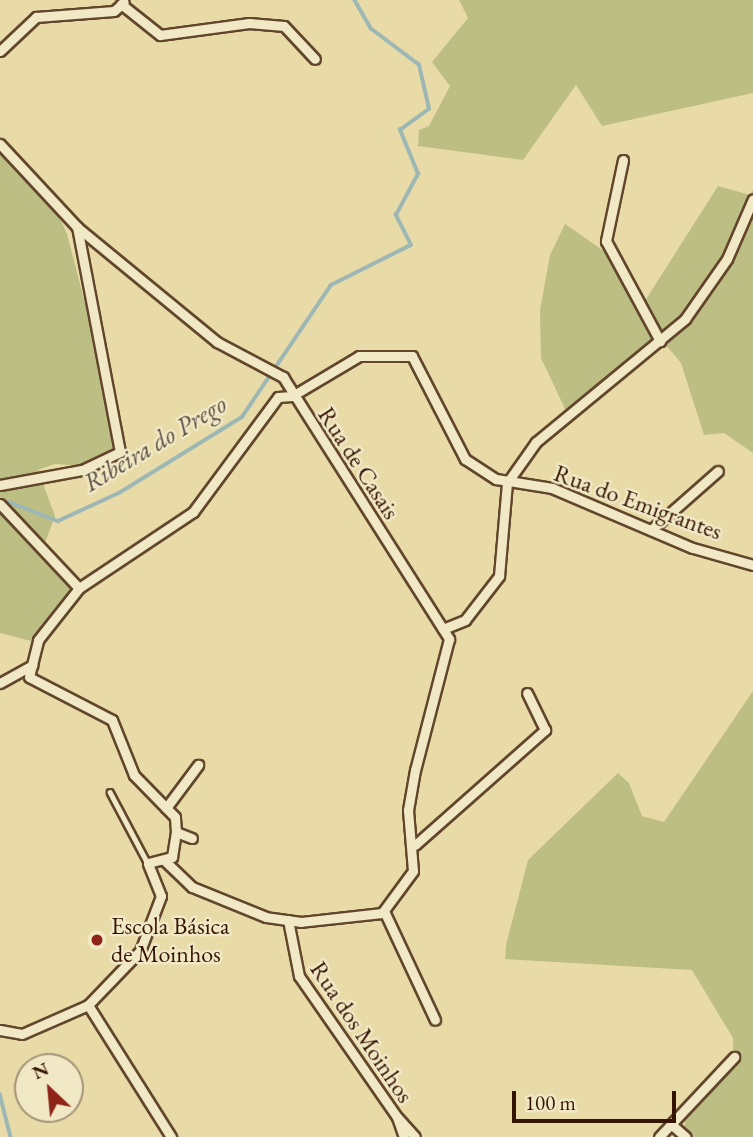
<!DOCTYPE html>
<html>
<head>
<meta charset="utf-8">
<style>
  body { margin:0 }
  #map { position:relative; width:753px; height:1137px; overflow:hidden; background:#e9dba7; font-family:"EB Garamond",serif }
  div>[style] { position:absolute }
  .green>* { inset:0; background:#bcbe83 }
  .stream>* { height:3.5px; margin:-1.75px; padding:0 1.75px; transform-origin:1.75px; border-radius:1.75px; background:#9db8b4 }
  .roads { filter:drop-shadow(2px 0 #62462c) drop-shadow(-2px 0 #62462c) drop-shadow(0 2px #62462c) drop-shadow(0 -2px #62462c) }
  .lane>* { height:4.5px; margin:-2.25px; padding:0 2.25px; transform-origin:2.25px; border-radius:2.25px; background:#f1e8c6 }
  .street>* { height:9px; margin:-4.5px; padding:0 4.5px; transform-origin:4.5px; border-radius:4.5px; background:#f1e8c6 }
  .dots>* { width:19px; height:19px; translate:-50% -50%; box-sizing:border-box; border:4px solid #f1e8c6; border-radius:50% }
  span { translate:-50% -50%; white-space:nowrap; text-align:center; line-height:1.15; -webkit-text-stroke:5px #f1e8c6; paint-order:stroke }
  .street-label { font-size:24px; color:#351403 }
  .poi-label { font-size:24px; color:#351403 }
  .left { translate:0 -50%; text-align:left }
  .water-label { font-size:26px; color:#594d41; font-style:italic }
  .north { position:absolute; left:14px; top:1053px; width:70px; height:70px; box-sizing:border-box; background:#f1e8c6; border:2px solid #a69378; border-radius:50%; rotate:334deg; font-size:19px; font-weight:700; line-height:28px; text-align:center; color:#351403 }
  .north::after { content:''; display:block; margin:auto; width:24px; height:32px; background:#8f2418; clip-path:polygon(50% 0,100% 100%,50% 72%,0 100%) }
  .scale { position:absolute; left:512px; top:1091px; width:164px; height:32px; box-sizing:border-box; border:4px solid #351403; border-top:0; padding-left:9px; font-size:21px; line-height:24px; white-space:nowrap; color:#351403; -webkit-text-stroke:5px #f1e8c6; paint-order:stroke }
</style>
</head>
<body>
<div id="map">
  <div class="green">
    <div style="clip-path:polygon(459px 0,753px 0,753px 93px,602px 126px,576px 85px,523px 160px,418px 146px,419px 130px,429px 126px,450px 86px,432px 62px,468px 18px)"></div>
    <div style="clip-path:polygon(0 146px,52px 201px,67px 234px,124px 453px,86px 466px,55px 464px,38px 470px,55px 516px,45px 543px,72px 588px,69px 601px,31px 641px,0 633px)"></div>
    <div style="clip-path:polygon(718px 186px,750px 195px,753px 190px,753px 453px,724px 433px,704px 435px,681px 363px,661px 339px,567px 413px,541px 358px,540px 310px,550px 255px,565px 224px,614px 258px,643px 304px)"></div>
    <div style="clip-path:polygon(753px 691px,753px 1137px,691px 1137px,684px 1131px,686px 1114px,733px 1066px,733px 1038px,692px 970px,505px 959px,506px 945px,528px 860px,618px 773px,629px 783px,642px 816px,664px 822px)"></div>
  </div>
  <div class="stream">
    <div style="left:9px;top:502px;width:53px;rotate:21.2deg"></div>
    <div style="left:58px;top:521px;width:67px;rotate:-24.7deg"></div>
    <div style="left:119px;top:493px;width:145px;rotate:-31.7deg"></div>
    <div style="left:242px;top:417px;width:159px;rotate:-56deg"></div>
    <div style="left:331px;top:285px;width:89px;rotate:-26.6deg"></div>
    <div style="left:411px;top:245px;width:34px;rotate:-117deg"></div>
    <div style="left:396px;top:215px;width:47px;rotate:-61.8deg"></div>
    <div style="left:418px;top:174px;width:48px;rotate:-112.2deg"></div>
    <div style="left:400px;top:130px;width:36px;rotate:-36deg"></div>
    <div style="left:429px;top:109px;width:45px;rotate:-102.8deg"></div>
    <div style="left:419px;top:65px;width:60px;rotate:-143.1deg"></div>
    <div style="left:371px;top:29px;width:34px;rotate:-120deg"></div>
    <div style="left:0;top:1094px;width:44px;rotate:75.7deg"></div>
  </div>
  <div class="roads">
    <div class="lane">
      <div style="left:110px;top:792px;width:79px;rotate:62.1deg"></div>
    </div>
    <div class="street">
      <div style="left:121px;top:4px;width:50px;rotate:38.5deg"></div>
      <div style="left:160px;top:35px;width:90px;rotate:-7.7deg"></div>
      <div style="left:249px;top:23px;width:35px;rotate:5deg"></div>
      <div style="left:284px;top:26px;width:45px;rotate:46.8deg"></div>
      <div style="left:0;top:51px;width:50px;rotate:-43.4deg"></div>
      <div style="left:36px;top:17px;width:78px;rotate:-4.4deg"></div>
      <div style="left:114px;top:11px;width:13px;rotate:-42deg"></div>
      <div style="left:0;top:144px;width:113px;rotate:47.1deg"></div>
      <div style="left:77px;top:227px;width:181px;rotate:39.4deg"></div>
      <div style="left:217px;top:342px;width:75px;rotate:27.9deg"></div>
      <div style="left:283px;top:377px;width:310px;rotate:57.6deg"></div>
      <div style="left:449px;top:639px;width:135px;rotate:104.5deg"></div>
      <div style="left:415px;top:770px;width:41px;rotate:99.9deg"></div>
      <div style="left:408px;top:810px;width:61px;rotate:85.3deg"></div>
      <div style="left:413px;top:871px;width:52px;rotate:126.4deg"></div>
      <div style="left:382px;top:913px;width:81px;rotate:173.7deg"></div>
      <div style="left:301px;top:922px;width:35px;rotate:-172deg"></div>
      <div style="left:266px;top:917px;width:80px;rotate:-157.9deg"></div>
      <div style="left:192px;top:887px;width:39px;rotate:-136deg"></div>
      <div style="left:623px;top:160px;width:83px;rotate:101.9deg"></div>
      <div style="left:606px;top:241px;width:114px;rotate:61.6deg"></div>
      <div style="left:0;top:485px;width:83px;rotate:-10.4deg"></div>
      <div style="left:82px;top:470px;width:42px;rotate:-25.3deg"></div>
      <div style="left:120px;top:452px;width:229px;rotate:-100.8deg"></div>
      <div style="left:0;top:504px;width:115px;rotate:46.8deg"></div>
      <div style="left:651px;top:530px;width:89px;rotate:-41.4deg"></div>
      <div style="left:443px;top:629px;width:24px;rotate:-22deg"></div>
      <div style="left:465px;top:620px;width:56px;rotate:-52.3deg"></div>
      <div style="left:499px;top:576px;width:93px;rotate:-85.1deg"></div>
      <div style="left:507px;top:483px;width:50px;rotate:-54.7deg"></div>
      <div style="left:536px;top:442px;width:193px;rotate:-39.5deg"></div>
      <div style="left:685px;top:319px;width:73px;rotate:-55deg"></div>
      <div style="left:727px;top:259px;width:65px;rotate:-66.6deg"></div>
      <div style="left:0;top:683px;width:37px;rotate:-29deg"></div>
      <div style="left:166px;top:808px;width:54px;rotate:-53.3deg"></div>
      <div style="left:176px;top:832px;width:17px;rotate:21deg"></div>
      <div style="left:415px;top:845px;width:174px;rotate:-41.5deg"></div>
      <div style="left:545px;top:730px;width:41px;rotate:-115.9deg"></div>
      <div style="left:384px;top:911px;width:120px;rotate:64.9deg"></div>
      <div style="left:288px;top:920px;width:57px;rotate:78.9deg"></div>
      <div style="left:299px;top:976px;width:172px;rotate:55.2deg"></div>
      <div style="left:397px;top:1117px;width:21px;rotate:71deg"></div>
      <div style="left:88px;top:1005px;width:156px;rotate:57.8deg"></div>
      <div style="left:0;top:1030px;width:22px;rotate:10deg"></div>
      <div style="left:22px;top:1034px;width:72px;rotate:-23.7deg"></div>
      <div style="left:88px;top:1005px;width:75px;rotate:-46.1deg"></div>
      <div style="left:140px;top:951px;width:59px;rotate:-69.1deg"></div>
      <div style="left:161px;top:896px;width:35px;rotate:-112deg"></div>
      <div style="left:148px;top:863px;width:25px;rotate:-14deg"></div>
      <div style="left:172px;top:857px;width:25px;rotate:-81deg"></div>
      <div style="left:176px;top:832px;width:15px;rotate:-94deg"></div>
      <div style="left:175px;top:817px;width:59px;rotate:-134.3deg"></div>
      <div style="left:134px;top:775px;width:59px;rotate:-111.8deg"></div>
      <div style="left:112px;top:720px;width:93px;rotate:-152.6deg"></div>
      <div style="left:29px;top:677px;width:38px;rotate:-76deg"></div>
      <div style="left:38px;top:640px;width:66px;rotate:-51.7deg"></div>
      <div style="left:79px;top:588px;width:137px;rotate:-33.7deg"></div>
      <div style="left:193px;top:512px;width:143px;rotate:-53.5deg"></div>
      <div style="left:278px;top:397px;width:14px;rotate:-4deg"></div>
      <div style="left:292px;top:396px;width:78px;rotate:-30.8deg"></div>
      <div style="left:359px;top:356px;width:53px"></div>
      <div style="left:412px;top:356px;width:116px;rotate:62.8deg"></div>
      <div style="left:465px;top:459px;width:37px;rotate:33deg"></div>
      <div style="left:496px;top:479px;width:57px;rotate:9.1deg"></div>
      <div style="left:552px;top:488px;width:153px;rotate:23.1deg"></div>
      <div style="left:693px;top:548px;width:62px;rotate:15.8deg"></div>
      <div style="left:398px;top:1118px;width:25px;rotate:48deg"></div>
      <div style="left:672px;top:1125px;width:18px;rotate:41deg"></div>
      <div style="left:659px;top:1137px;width:110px;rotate:-46.8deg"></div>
    </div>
  </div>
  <div class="dots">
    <div style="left:97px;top:940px;background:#8f2418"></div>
  </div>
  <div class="street-label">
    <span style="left:359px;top:463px;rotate:57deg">Rua de Casais</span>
    <span style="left:638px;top:502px;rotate:20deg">Rua do Emigrantes</span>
    <span style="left:362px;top:1032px;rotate:56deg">Rua dos Moinhos</span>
  </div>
  <div class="poi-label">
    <span class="left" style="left:111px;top:940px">Escola Básica<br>de Moinhos</span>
  </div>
  <div class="water-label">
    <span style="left:155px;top:444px;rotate:-31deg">Ribeira do Prego</span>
  </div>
  <div class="north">N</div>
  <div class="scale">100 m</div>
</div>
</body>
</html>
